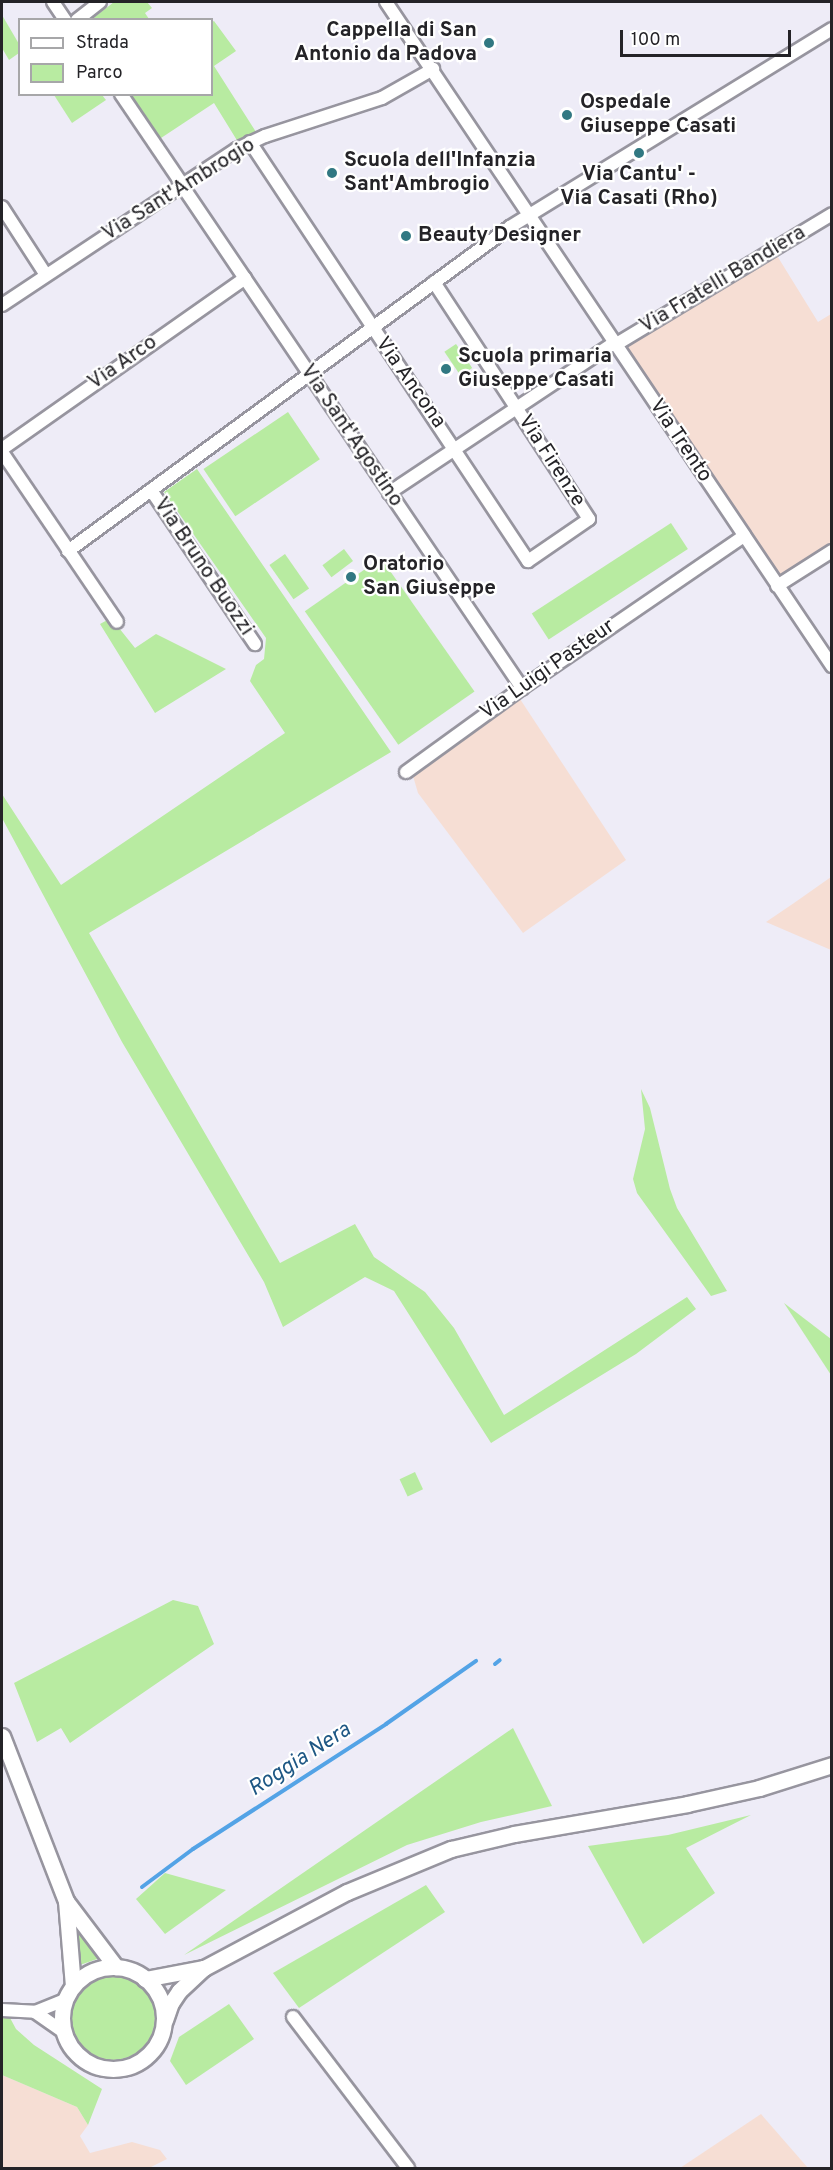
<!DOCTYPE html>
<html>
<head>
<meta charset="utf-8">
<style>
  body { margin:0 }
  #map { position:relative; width:833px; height:2170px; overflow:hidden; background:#eeecf7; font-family:Overpass,sans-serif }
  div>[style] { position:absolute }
  .commercial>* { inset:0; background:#f6ded4 }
  .green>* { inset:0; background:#b8eba1; transform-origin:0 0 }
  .round { border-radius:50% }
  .stream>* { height:4px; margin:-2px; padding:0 2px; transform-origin:2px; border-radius:2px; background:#53a3e6 }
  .roads { filter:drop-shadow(2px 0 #97959f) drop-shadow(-2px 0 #97959f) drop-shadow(0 2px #97959f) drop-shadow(0 -2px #97959f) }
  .minor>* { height:12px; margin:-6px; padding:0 6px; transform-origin:6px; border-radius:6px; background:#fff }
  .major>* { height:15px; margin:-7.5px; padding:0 7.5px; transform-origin:7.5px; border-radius:7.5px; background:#fff }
  .major>.ring { margin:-7.5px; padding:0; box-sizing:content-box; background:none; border:15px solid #fff; border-radius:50% }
  .dots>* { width:16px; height:16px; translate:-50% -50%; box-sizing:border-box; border:3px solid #fff; border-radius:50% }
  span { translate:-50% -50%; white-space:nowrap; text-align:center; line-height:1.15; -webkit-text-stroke:4.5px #fff; paint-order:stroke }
  .poi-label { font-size:21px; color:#242327; font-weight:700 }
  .right { translate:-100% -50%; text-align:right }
  .left { translate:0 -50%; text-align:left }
  .street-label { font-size:21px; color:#242327 }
  .water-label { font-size:22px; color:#1e5784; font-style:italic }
  .frame { position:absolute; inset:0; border:3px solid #242327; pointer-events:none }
  .legend { position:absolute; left:18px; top:18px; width:195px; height:78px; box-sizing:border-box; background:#fff; border:2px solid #a7a7a9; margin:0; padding:8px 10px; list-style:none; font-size:18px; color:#242327 }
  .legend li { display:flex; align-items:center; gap:12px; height:30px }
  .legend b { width:30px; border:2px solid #a7a7a9 }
  .scale { position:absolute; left:620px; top:30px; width:171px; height:27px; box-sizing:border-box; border:3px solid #242327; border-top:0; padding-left:8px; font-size:18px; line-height:21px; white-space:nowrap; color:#242327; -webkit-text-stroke:4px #fff; paint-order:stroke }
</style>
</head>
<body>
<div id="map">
  <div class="commercial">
    <div style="clip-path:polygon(776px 254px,818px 322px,831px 314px,831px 546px,777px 579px,625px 347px)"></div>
    <div style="clip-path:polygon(520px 699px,626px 860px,523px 933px,418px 793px,413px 776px)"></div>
    <div style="clip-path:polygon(831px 877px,831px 950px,766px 922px,794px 903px)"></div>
    <div style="clip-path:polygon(2px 2075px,77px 2107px,88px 2125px,80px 2136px,90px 2153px,132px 2142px,160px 2150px,167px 2159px,149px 2168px,2px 2168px)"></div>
    <div style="clip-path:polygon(761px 2114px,808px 2168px,680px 2168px)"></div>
  </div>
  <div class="green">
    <div style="clip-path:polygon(114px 2px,147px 2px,152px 8px,145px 13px,149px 19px,92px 19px)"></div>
    <div style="clip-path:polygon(2px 15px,19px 44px,19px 53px,9px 60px,2px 48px)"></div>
    <div style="clip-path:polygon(214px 21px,236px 51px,214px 66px,256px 132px,238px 142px,214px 103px,158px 140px,127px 95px,212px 94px,212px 22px)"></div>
    <div style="clip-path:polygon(54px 95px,102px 95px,106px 100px,72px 123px)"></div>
    <div style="left:456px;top:344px;width:29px;height:14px;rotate:56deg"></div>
    <div style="left:288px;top:412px;width:57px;height:102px;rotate:56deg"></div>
    <div style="clip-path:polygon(197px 469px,391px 752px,89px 933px,280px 1263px,355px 1224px,374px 1257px,425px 1292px,454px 1328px,504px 1415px,687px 1297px,696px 1309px,636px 1354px,491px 1443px,394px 1291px,365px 1277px,283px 1327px,264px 1282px,122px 1042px,2px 818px,2px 794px,61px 885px,285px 733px,250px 681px,256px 665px,264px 659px,266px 638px,164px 492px)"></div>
    <div style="left:671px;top:523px;width:31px;height:166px;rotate:57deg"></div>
    <div style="left:344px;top:549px;width:15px;height:27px;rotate:53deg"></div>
    <div style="left:285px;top:554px;width:42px;height:19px;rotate:55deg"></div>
    <div style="left:381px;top:558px;width:163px;height:93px;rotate:55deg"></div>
    <div style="clip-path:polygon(111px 618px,135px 648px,156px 634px,226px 669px,155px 713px,100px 624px)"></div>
    <div style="clip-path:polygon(641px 1089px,650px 1108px,670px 1189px,677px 1208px,727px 1291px,711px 1296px,637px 1193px,633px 1179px,645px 1129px)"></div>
    <div style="clip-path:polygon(784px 1303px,831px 1339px,831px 1375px)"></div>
    <div style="left:415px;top:1472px;width:19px;height:17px;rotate:65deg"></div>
    <div style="clip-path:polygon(173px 1600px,198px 1606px,214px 1644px,70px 1743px,61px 1728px,37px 1742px,14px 1683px)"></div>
    <div style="clip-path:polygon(513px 1728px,552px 1806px,481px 1822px,407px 1845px,184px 1955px)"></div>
    <div style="clip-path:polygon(751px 1815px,686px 1848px,715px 1893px,643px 1944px,588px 1846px,668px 1835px)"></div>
    <div style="clip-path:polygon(165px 1873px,226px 1890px,165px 1934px,136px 1899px)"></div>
    <div style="clip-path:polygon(426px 1885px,445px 1912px,299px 2008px,273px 1973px)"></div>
    <div style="clip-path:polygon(74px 1920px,100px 1958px,80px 1965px)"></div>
    <div class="round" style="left:71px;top:1976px;width:84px;height:84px"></div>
    <div style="clip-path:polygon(2px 2003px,16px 2029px,34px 2045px,102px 2089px,88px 2125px,77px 2107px,2px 2075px)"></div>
    <div style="clip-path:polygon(229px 2004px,254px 2039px,186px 2085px,170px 2061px,179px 2037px)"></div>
  </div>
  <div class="stream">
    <div style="left:495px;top:1664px;width:6px;rotate:-39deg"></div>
    <div style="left:142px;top:1887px;width:64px;rotate:-36.7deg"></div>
    <div style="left:193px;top:1849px;width:230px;rotate:-32.9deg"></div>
    <div style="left:386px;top:1724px;width:110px;rotate:-35deg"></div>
  </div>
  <div class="roads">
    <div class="minor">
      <div style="left:53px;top:2px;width:22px;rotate:56deg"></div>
      <div style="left:386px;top:2px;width:800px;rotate:56.11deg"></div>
      <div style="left:77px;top:20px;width:29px;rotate:-38deg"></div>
      <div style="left:121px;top:94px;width:109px;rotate:55.9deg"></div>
      <div style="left:250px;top:142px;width:503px;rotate:56.44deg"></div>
      <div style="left:528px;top:561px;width:74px;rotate:-34.5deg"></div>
      <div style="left:589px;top:519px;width:283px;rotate:-123.2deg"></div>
      <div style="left:181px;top:184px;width:609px;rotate:55.92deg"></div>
      <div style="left:2px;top:207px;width:81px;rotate:57.1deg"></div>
      <div style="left:2px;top:305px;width:282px;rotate:-33.6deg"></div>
      <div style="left:237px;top:149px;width:31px;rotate:-25deg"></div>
      <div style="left:265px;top:136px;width:123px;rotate:-18deg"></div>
      <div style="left:382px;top:98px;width:59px;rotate:-29.6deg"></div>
      <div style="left:615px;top:345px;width:253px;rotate:-31.1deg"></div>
      <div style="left:2px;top:449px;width:297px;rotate:-35.1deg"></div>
      <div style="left:2px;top:452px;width:205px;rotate:55.9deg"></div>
      <div style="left:151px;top:490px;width:186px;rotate:56deg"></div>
      <div style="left:389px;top:493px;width:270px;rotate:-33.7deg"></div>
      <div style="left:68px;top:551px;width:548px;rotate:-36.24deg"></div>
      <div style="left:510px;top:227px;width:378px;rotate:-31.6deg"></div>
      <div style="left:777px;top:586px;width:65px;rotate:-32.5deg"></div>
      <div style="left:406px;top:772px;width:143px;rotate:-35.9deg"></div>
      <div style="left:522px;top:688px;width:269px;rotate:-34.4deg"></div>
      <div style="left:2px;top:2010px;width:33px;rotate:3deg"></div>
      <div style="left:35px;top:2012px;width:32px;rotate:-22deg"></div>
      <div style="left:35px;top:2012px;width:35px;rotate:35deg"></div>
      <div style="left:293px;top:2017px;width:190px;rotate:52.7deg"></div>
    </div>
    <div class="major">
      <div style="left:2px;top:1736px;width:177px;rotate:68.8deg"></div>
      <div style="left:66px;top:1901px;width:83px;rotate:52.9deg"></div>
      <div style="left:66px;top:1901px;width:85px;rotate:85.3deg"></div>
      <div class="ring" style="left:62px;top:1967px;width:87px;height:87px"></div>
      <div style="left:145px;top:1979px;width:60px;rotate:-10.6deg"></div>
      <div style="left:204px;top:1968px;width:162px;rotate:-28deg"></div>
      <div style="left:347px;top:1892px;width:113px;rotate:-22.5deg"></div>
      <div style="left:451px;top:1849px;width:65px;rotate:-13.4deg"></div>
      <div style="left:514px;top:1834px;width:176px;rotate:-9.8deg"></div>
      <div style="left:687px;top:1804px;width:74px;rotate:-12.5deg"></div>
      <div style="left:759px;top:1788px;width:77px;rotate:-17.5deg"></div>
      <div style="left:165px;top:2020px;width:18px;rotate:-71deg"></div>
      <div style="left:171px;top:2003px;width:14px;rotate:-56deg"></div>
      <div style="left:179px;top:1991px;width:34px;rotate:-43deg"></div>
    </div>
  </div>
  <div class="dots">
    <div style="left:489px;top:43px;background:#317882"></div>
    <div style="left:567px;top:115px;background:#317882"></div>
    <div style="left:639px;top:153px;background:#317882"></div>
    <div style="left:332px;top:173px;background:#317882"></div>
    <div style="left:406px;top:236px;background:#317882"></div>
    <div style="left:446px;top:369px;background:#317882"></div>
    <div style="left:351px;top:577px;background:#317882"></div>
  </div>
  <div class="poi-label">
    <span class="right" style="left:477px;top:43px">Cappella di San<br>Antonio da Padova</span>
    <span class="left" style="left:580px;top:115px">Ospedale<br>Giuseppe Casati</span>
    <span class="left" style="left:344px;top:173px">Scuola dell'Infanzia<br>Sant'Ambrogio</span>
    <span style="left:639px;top:187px">Via Cantu' -<br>Via Casati (Rho)</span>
    <span class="left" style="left:418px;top:236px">Beauty Designer</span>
    <span class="left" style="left:458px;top:369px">Scuola primaria<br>Giuseppe Casati</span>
    <span class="left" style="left:363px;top:577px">Oratorio<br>San Giuseppe</span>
  </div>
  <div class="street-label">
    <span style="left:179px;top:190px;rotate:-32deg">Via Sant'Ambrogio</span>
    <span style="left:723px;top:280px;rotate:-31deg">Via Fratelli Bandiera</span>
    <span style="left:123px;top:363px;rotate:-35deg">Via Arco</span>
    <span style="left:410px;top:383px;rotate:55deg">Via Ancona</span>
    <span style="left:351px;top:436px;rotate:56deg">Via Sant'Agostino</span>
    <span style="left:680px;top:441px;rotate:56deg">Via Trento</span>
    <span style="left:551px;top:461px;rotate:57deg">Via Firenze</span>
    <span style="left:203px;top:567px;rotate:56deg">Via Bruno Buozzi</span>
    <span style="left:548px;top:670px;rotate:-35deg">Via Luigi Pasteur</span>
  </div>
  <div class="water-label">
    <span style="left:300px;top:1760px;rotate:-33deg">Roggia Nera</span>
  </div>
  <div class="frame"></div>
  <ul class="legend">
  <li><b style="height:8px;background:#fff"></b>Strada</li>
  <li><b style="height:16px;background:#b8eba1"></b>Parco</li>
  </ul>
  <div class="scale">100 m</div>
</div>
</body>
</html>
